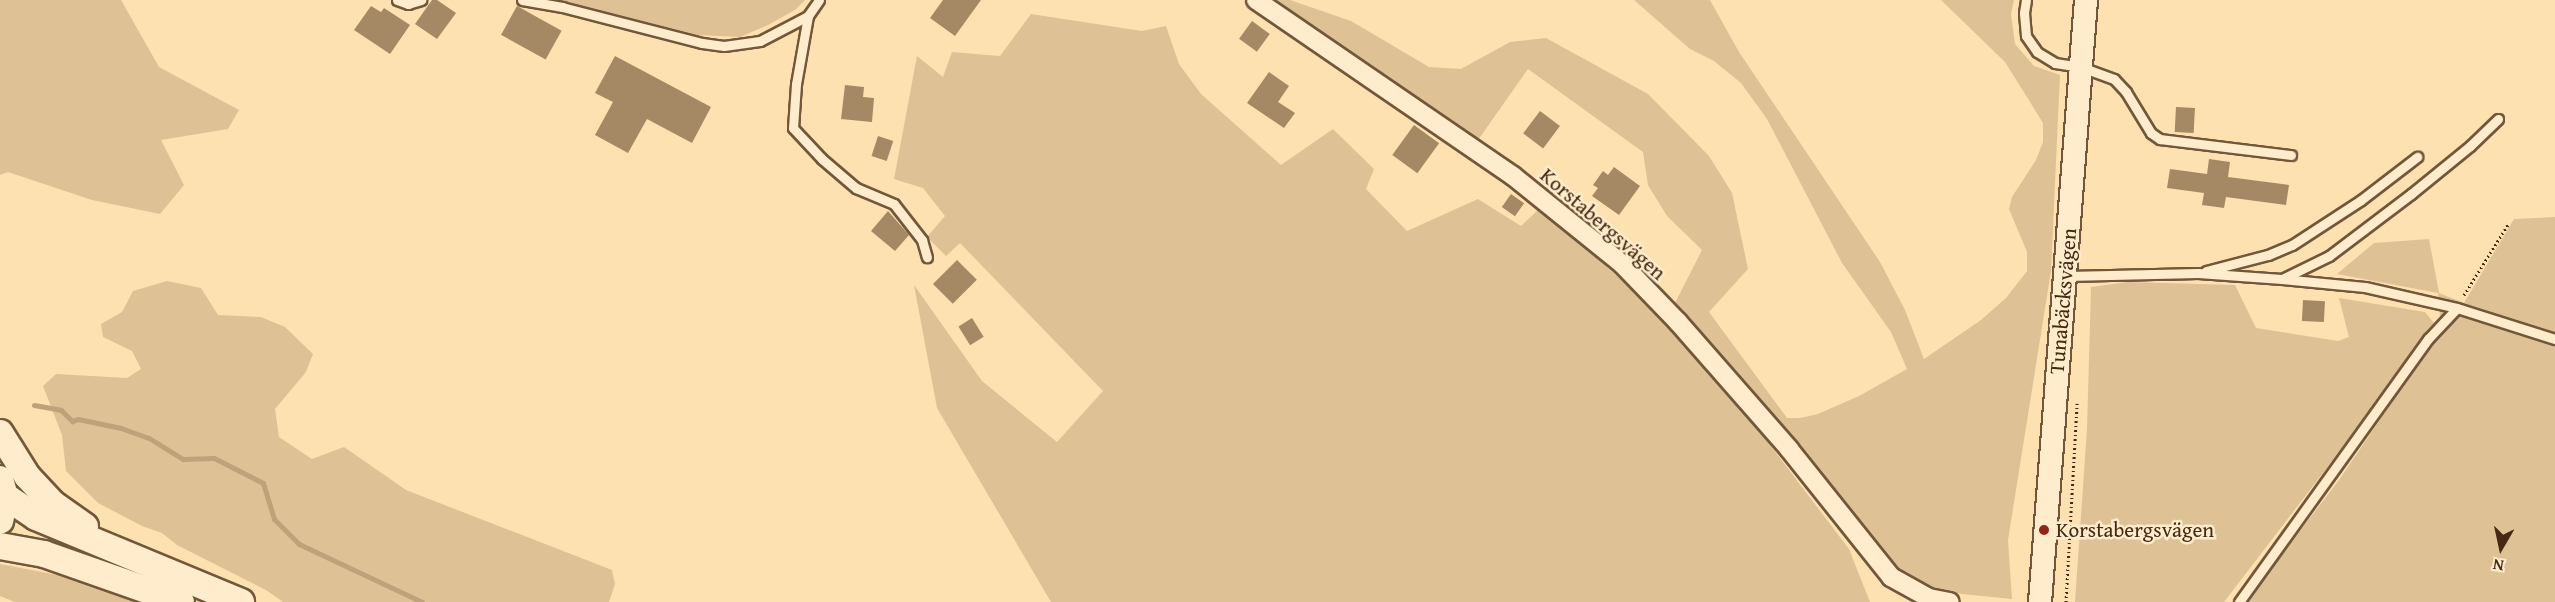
<!DOCTYPE html>
<html>
<head>
<meta charset="utf-8">
<style>
  body { margin:0 }
  #map { position:relative; width:2555px; height:602px; overflow:hidden; background:#fde1b0; font-family:"Gentium Book Plus",serif }
  div>[style] { position:absolute }
  .green>* { inset:0; background:#dec295 }
  .stream>* { height:5px; margin:-2.5px; padding:0 2.5px; transform-origin:2.5px; border-radius:2.5px; background:#bea27a }
  .building>* { inset:0; background:#a58964; transform-origin:0 0 }
  .path>* { height:3px; margin-top:-1.5px; transform-origin:0; background:repeating-linear-gradient(90deg,#452912 0 1.5px,transparent 0 4.5px) }
  .roads { filter:drop-shadow(2px 0 #73573a) drop-shadow(-2px 0 #73573a) drop-shadow(0 2px #73573a) drop-shadow(0 -2px #73573a) }
  .service>* { height:9px; margin:-4.5px; padding:0 4.5px; transform-origin:4.5px; border-radius:4.5px; background:#feeccc }
  .minor>* { height:18px; margin:-9px; padding:0 9px; transform-origin:9px; border-radius:9px; background:#feeccc }
  .tertiary>* { height:22px; margin:-11px; padding:0 11px; transform-origin:11px; border-radius:11px; background:#feeccc }
  .secondary>* { height:26px; margin:-13px; padding:0 13px; transform-origin:13px; border-radius:13px; background:#feeccc }
  .dots>* { width:16px; height:16px; translate:-50% -50%; box-sizing:border-box; border:3px solid #feeccc; border-radius:50% }
  span { translate:-50% -50%; white-space:nowrap; text-align:center; line-height:1.15; -webkit-text-stroke:5px #feeccc; paint-order:stroke }
  .street-label { font-size:21px; color:#452912 }
  .poi-label { font-size:21px; color:#452912 }
  .left { translate:0 -50%; text-align:left }
  .north { position:absolute; left:2471px; top:518px; width:60px; height:60px; -webkit-text-stroke:4px #feeccc; paint-order:stroke; rotate:189deg; font-size:16px; font-weight:700; line-height:24px; text-align:center; color:#452912 }
  .north::after { content:''; display:block; margin:auto; width:21px; height:27px; background:#452912; clip-path:polygon(50% 0,100% 100%,50% 72%,0 100%) }
</style>
</head>
<body>
<div id="map">
  <div class="green">
    <div style="clip-path:polygon(0 0,121px 0,159px 67px,239px 110px,228px 129px,161px 140px,184px 185px,160px 214px,92px 200px,8px 172px,0 175px)"></div>
    <div style="clip-path:polygon(555px 0,805px 0,795px 10px,768px 25px,740px 37px,698px 35px)"></div>
    <div style="clip-path:polygon(1267px 0,1290px 0,1351px 21px,1429px 67px,1461px 69px,1510px 42px,1546px 38px,1648px 94px,1709px 156px,1732px 193px,1748px 269px,1709px 312px,1787px 418px,1800px 418px,1818px 414px,1859px 396px,1907px 369px,1891px 332px,1842px 263px,1767px 119px,1741px 83px,1714px 61px,1690px 49px,1634px 0,1710px 0,1739px 52px,1880px 262px,1905px 310px,1924px 359px,1981px 320px,2006px 298px,2027px 271px,2027px 252px,2009px 209px,2012px 197px,2036px 160px,2043px 142px,2043px 123px,2005px 62px,1941px 0,2014px 0,2011px 14px,2015px 44px,2034px 66px,2060px 75px,2051px 271px,2008px 540px,2012px 599px,1962px 594px,1927px 587px,1901px 572px,1674px 305px,1702px 250px,1667px 216px,1648px 185px,1643px 152px,1528px 69px,1478px 140px,1395px 82px)"></div>
    <div style="clip-path:polygon(1031px 14px,1142px 31px,1166px 26px,1179px 64px,1201px 94px,1281px 165px,1333px 129px,1374px 169px,1366px 189px,1407px 231px,1478px 199px,1521px 226px,1541px 207px,1663px 318px,1739px 404px,1849px 549px,1870px 602px,1051px 602px,937px 408px,914px 285px,982px 381px,1057px 442px,1103px 391px,960px 243px,946px 256px,927px 237px,945px 216px,923px 188px,894px 179px,917px 56px,943px 77px,952px 52px,1000px 56px)"></div>
    <div style="clip-path:polygon(2555px 217px,2555px 602px,2246px 602px,2339px 480px,2441px 330px,2438px 293px,2337px 274px,2374px 243px,2429px 239px,2439px 293px,2464px 303px,2514px 219px)"></div>
    <div style="clip-path:polygon(167px 281px,201px 288px,218px 315px,261px 317px,285px 327px,313px 354px,306px 372px,275px 409px,279px 437px,312px 459px,344px 447px,406px 490px,612px 570px,615px 584px,609px 602px,283px 602px,266px 590px,177px 545px,162px 533px,142px 526px,98px 503px,66px 471px,62px 435px,43px 386px,56px 374px,127px 378px,141px 369px,132px 351px,103px 337px,101px 324px,122px 312px,133px 291px)"></div>
    <div style="clip-path:polygon(2128px 282px,2235px 285px,2256px 328px,2338px 341px,2349px 337px,2339px 298px,2425px 312px,2434px 323px,2339px 452px,2224px 602px,2075px 602px,2087px 429px,2091px 287px)"></div>
    <div style="clip-path:polygon(0 564px,63px 576px,136px 602px,15px 602px,0 596px)"></div>
  </div>
  <div class="stream">
    <div style="left:34px;top:405px;width:27px;rotate:10deg"></div>
    <div style="left:61px;top:410px;width:16px;rotate:45deg"></div>
    <div style="left:72px;top:421px;width:6px;rotate:-18deg"></div>
    <div style="left:78px;top:419px;width:44px;rotate:11.8deg"></div>
    <div style="left:121px;top:428px;width:30px;rotate:20deg"></div>
    <div style="left:149px;top:438px;width:40px;rotate:32deg"></div>
    <div style="left:183px;top:459px;width:31px;rotate:-2deg"></div>
    <div style="left:214px;top:458px;width:55px;rotate:27deg"></div>
    <div style="left:263px;top:483px;width:38px;rotate:73deg"></div>
    <div style="left:274px;top:519px;width:35px;rotate:45deg"></div>
    <div style="left:299px;top:544px;width:136px;rotate:25.2deg"></div>
  </div>
  <div class="building">
    <div style="clip-path:polygon(432px 0,437px 0,456px 13px,437px 39px,415px 24px)"></div>
    <div style="clip-path:polygon(943px 0,981px 0,955px 36px,930px 18px)"></div>
    <div style="clip-path:polygon(371px 6px,381px 12px,384px 8px,410px 25px,390px 54px,354px 30px)"></div>
    <div style="left:517px;top:6px;width:51px;height:33px;rotate:29deg"></div>
    <div style="left:1252px;top:21px;width:22px;height:22px;rotate:36deg"></div>
    <div style="clip-path:polygon(615px 56px,711px 107px,692px 143px,647px 119px,628px 153px,595px 135px,613px 102px,595px 93px)"></div>
    <div style="clip-path:polygon(1269px 72px,1289px 86px,1278px 102px,1295px 113px,1284px 128px,1247px 103px)"></div>
    <div style="clip-path:polygon(845px 85px,864px 87px,863px 97px,874px 98px,872px 122px,841px 119px)"></div>
    <div style="left:2176px;top:107px;width:19px;height:25px;rotate:3deg"></div>
    <div style="left:1540px;top:111px;width:25px;height:28px;rotate:37deg"></div>
    <div style="left:1414px;top:125px;width:31px;height:37px;rotate:36deg"></div>
    <div style="left:878px;top:136px;width:16px;height:21px;rotate:18deg"></div>
    <div style="clip-path:polygon(2209px 159px,2230px 162px,2228px 177px,2289px 185px,2286px 205px,2226px 197px,2224px 208px,2202px 205px,2204px 193px,2167px 188px,2170px 169px,2207px 174px)"></div>
    <div style="clip-path:polygon(1614px 167px,1640px 186px,1619px 215px,1592px 196px,1598px 188px,1593px 185px,1603px 171px,1608px 175px)"></div>
    <div style="left:1511px;top:194px;width:16px;height:16px;rotate:35deg"></div>
    <div style="clip-path:polygon(888px 211px,909px 235px,895px 251px,871px 231px)"></div>
    <div style="left:957px;top:260px;width:28px;height:34px;rotate:45deg"></div>
    <div style="left:2303px;top:300px;width:22px;height:21px;rotate:3deg"></div>
    <div style="left:972px;top:318px;width:22px;height:16px;rotate:58deg"></div>
  </div>
  <div class="path">
    <div style="left:2464px;top:295px;width:85px;rotate:-58deg"></div>
    <div style="left:2066px;top:602px;width:199px;rotate:-86.8deg"></div>
  </div>
  <div class="roads">
    <div class="service">
      <div style="left:397px;top:0;width:12px;rotate:20deg"></div>
      <div style="left:408px;top:4px;width:14px;rotate:-17deg"></div>
      <div style="left:522px;top:0;width:41px;rotate:9.9deg"></div>
      <div style="left:562px;top:7px;width:145px;rotate:14.4deg"></div>
      <div style="left:702px;top:43px;width:22px;rotate:8deg"></div>
      <div style="left:724px;top:46px;width:36px;rotate:-8deg"></div>
      <div style="left:760px;top:41px;width:54px;rotate:-27.5deg"></div>
      <div style="left:819px;top:0;width:19px;rotate:125deg"></div>
      <div style="left:808px;top:16px;width:69px;rotate:100deg"></div>
      <div style="left:796px;top:84px;width:44px;rotate:93.9deg"></div>
      <div style="left:793px;top:128px;width:42px;rotate:46.9deg"></div>
      <div style="left:822px;top:159px;width:45px;rotate:40.5deg"></div>
      <div style="left:856px;top:188px;width:41px;rotate:22.8deg"></div>
      <div style="left:894px;top:204px;width:46px;rotate:52.1deg"></div>
      <div style="left:922px;top:240px;width:18px;rotate:74deg"></div>
      <div style="left:2026px;top:0;width:13px;rotate:99deg"></div>
      <div style="left:2024px;top:13px;width:23px;rotate:85deg"></div>
      <div style="left:2026px;top:36px;width:19px;rotate:55deg"></div>
      <div style="left:2037px;top:52px;width:21px;rotate:31deg"></div>
      <div style="left:2055px;top:63px;width:26px;rotate:9deg"></div>
      <div style="left:2081px;top:67px;width:35px;rotate:20deg"></div>
      <div style="left:2114px;top:79px;width:18px;rotate:47deg"></div>
      <div style="left:2126px;top:92px;width:48px;rotate:58.6deg"></div>
      <div style="left:2151px;top:133px;width:11px;rotate:34deg"></div>
      <div style="left:2160px;top:139px;width:132px;rotate:7deg"></div>
      <div style="left:2206px;top:271px;width:64px;rotate:-14.5deg"></div>
      <div style="left:2268px;top:255px;width:26px;rotate:-23deg"></div>
      <div style="left:2292px;top:245px;width:82px;rotate:-33.1deg"></div>
      <div style="left:2361px;top:200px;width:71px;rotate:-37.5deg"></div>
      <div style="left:2067px;top:276px;width:131px;rotate:-1.3deg"></div>
      <div style="left:2198px;top:273px;width:84px;rotate:4.1deg"></div>
      <div style="left:2282px;top:279px;width:83px;rotate:5.5deg"></div>
      <div style="left:2365px;top:287px;width:94px;rotate:12.9deg"></div>
      <div style="left:2284px;top:278px;width:50px;rotate:-26.1deg"></div>
      <div style="left:2329px;top:256px;width:103px;rotate:-37.1deg"></div>
      <div style="left:2411px;top:194px;width:76px;rotate:-39.1deg"></div>
      <div style="left:2470px;top:146px;width:39px;rotate:-44deg"></div>
      <div style="left:2239px;top:602px;width:324px;rotate:-54.3deg"></div>
      <div style="left:2428px;top:339px;width:42px;rotate:-46.9deg"></div>
      <div style="left:2457px;top:308px;width:103px;rotate:17.6deg"></div>
    </div>
    <div class="minor">
      <div style="left:1256px;top:0;width:311px;rotate:34.4deg"></div>
      <div style="left:1513px;top:176px;width:140px;rotate:38.9deg"></div>
      <div style="left:1622px;top:264px;width:81px;rotate:46deg"></div>
      <div style="left:1678px;top:322px;width:169px;rotate:48.8deg"></div>
      <div style="left:1789px;top:449px;width:164px;rotate:51.4deg"></div>
      <div style="left:1891px;top:577px;width:43px;rotate:28.9deg"></div>
      <div style="left:1929px;top:598px;width:21px;rotate:11deg"></div>
    </div>
    <div class="tertiary">
      <div style="left:2040px;top:602px;width:604px;rotate:-85.63deg"></div>
    </div>
    <div class="secondary">
      <div style="left:0;top:433px;width:51px;rotate:57.9deg"></div>
      <div style="left:27px;top:476px;width:38px;rotate:47deg"></div>
      <div style="left:53px;top:504px;width:39px;rotate:35deg"></div>
      <div style="left:0;top:479px;width:18px;rotate:74deg"></div>
      <div style="left:5px;top:496px;width:25px;rotate:101deg"></div>
      <div style="left:5px;top:496px;width:37px;rotate:34deg"></div>
      <div style="left:36px;top:517px;width:222px;rotate:22.5deg"></div>
      <div style="left:0;top:546px;width:45px;rotate:10.3deg"></div>
      <div style="left:44px;top:554px;width:145px;rotate:19.3deg"></div>
    </div>
  </div>
  <div class="dots">
    <div style="left:2044px;top:530px;background:#8f2418"></div>
  </div>
  <div class="street-label">
    <span style="left:1603px;top:224px;rotate:41deg">Korstabergsvägen</span>
    <span style="left:2063px;top:301px;rotate:-85deg">Tunabäcksvägen</span>
  </div>
  <div class="poi-label">
    <span class="left" style="left:2056px;top:530px">Korstabergsvägen</span>
  </div>
  <div class="north">N</div>
</div>
</body>
</html>
